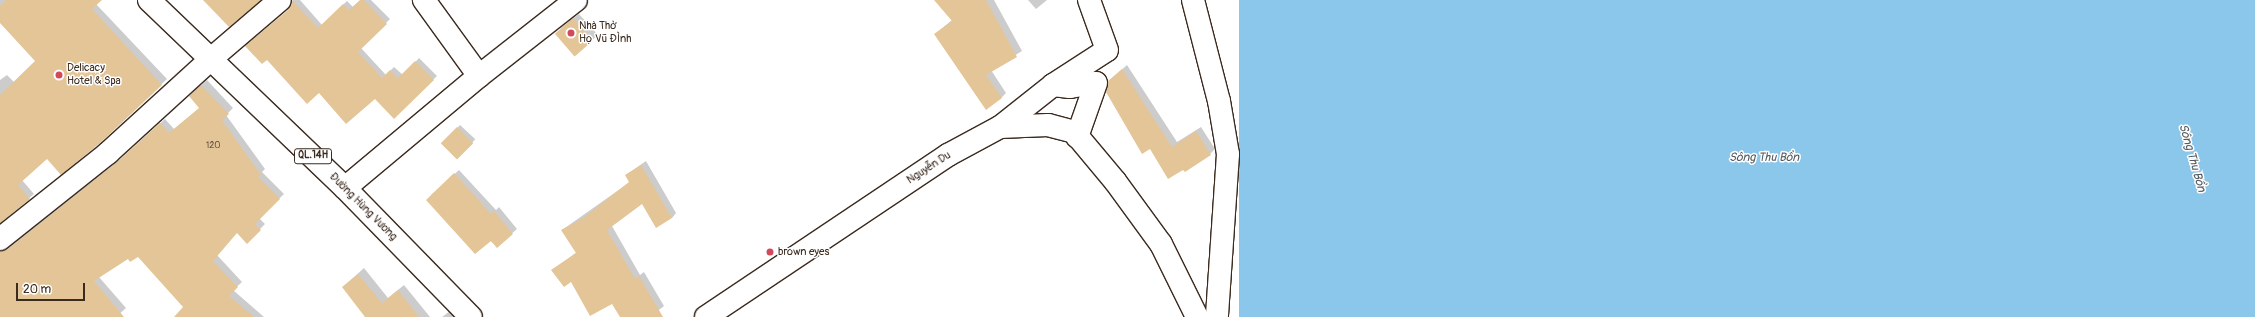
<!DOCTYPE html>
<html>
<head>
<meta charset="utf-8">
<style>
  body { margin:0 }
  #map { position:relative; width:2255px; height:317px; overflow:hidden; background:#fff; font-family:Pangolin,sans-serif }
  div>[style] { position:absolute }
  .water>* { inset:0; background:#8bc6eb; transform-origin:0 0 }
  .shadow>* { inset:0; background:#0003; transform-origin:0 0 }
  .building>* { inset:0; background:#e4c597; transform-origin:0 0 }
  .roads { filter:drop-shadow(1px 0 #3b2a1e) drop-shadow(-1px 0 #3b2a1e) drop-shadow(0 1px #3b2a1e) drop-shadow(0 -1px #3b2a1e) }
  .minor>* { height:22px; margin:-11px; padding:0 11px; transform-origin:11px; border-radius:11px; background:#fff }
  .major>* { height:22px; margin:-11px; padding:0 11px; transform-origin:11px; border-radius:11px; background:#fff }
  .dots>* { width:11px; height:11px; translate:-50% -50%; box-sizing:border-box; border:2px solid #fff; border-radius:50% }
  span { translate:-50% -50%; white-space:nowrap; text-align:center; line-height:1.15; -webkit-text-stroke:3px #fff; paint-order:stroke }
  .number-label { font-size:9px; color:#65513c }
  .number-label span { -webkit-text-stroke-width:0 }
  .shield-label span { padding:1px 3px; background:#fff; border:1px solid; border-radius:3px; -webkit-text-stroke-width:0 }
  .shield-label { font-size:10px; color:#3b2a1e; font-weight:700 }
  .poi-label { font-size:11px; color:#3b2a1e }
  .left { translate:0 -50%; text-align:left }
  .street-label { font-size:11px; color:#3b2a1e }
  .water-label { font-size:12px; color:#53595c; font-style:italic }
  .scale { position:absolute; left:16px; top:283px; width:69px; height:18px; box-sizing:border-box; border:2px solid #3b2a1e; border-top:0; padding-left:5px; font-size:12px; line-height:14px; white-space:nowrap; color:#3b2a1e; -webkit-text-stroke:3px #fff; paint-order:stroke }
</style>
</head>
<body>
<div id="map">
  <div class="water">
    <div style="left:1239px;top:0;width:1016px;height:324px"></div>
  </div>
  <div class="shadow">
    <div style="clip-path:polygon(0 0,100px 0,96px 4px,167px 79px,99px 143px,47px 158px,22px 180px,34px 194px,0 223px,0 80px,7px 75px,14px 82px,37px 61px,0 21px)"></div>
    <div style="clip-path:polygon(293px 0,300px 0,322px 25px,347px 1px,353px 7px,361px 0,371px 0,390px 19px,361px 48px,386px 75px,394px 67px,403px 75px,419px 58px,437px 76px,394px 117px,289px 9px)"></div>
    <div style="clip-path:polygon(935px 0,994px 0,1022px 51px,991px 70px,1006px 93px,1001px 98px,935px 34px,952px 20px)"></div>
    <div style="clip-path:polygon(1028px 0,1047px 0,1036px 9px)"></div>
    <div style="clip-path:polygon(579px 14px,598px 35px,576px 55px,561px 28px)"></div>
    <div style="clip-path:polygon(1127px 65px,1177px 142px,1201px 127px,1215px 149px,1210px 154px,1185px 170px,1109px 81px)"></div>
    <div style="clip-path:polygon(207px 80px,233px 108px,226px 115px,265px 169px,262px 172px,284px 194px,259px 218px,265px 224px,247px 242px,237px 232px,217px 255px,242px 282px,233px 290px,264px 317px,186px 317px,185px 307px,138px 256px,128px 258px,99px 277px,126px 308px,116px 317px,27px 317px,0 302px,0 244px,7px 247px,122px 158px,165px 119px,174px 129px,200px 108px,195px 91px)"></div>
    <div style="left:460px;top:125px;width:21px;height:25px;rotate:43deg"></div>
    <div style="clip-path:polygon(646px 161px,676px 213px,672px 218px,643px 203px,612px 226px,640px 275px,644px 272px,664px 306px,650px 317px,621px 317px,613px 302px,553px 270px,577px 252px,562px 230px,630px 182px,626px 175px)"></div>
    <div style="clip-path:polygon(459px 170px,496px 210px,499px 207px,517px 229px,497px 246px,431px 195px)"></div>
    <div style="clip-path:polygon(364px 268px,388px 298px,404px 285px,430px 317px,367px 317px,343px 287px)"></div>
    <div style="clip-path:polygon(450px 311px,454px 317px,442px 317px)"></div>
  </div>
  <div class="building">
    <div style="clip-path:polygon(6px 0,102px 0,92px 9px,162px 85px,100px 143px,61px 175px,47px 159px,18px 185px,30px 199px,0 223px,0 95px,35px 61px,0 23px,0 6px)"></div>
    <div style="clip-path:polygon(203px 0,261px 0,229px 27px)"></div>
    <div style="clip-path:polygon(292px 0,318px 28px,343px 4px,349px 10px,360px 0,364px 0,387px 24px,358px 52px,382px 78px,390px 70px,398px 78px,415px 61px,434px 80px,394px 119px,375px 99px,346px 124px,319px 93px,307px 104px,267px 60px,262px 64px,245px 46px,288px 10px)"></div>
    <div style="clip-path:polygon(934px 0,986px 0,1017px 57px,986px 75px,1002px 98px,986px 110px,934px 34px,952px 21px)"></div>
    <div style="left:573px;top:18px;width:30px;height:24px;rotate:49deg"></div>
    <div style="clip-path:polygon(1122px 69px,1172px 147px,1196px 131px,1211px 155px,1185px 172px,1183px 170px,1168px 179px,1150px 149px,1142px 154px,1106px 92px,1108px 81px)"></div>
    <div style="clip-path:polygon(201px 85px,229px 114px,222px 120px,261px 175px,258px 177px,280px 199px,255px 224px,261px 230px,247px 244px,237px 233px,213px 261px,238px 287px,229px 296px,254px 317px,174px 317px,183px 307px,138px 257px,130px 262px,128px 259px,94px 281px,124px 317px,0 317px,0 251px,8px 249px,116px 163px,160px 123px,169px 133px,199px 108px,189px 96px)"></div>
    <div style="left:457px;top:127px;width:23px;height:23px;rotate:45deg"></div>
    <div style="clip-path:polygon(641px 165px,672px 218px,656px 228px,642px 204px,607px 230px,635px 279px,639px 276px,663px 317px,620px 317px,612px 304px,590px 316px,571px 282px,564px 287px,551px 270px,576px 253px,561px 230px,583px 218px,629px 182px,625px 175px)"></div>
    <div style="clip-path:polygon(454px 173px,491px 214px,494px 211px,513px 234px,497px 248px,491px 241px,475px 254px,426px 200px)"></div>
    <div style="clip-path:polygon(358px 274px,382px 303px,398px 290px,419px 317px,365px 317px,342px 287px)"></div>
  </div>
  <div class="roads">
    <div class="minor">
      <div style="left:1193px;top:0;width:104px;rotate:75.6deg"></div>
      <div style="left:1219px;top:101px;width:54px;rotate:80.4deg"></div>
      <div style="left:1228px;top:154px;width:163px;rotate:93.9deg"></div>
      <div style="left:479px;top:76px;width:123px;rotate:-38.1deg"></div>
      <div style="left:1053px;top:85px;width:17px;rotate:7deg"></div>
      <div style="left:1070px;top:87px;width:26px;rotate:-9deg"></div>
      <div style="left:1096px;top:83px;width:57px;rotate:109.4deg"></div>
      <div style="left:1000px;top:127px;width:48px;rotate:-2.4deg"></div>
      <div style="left:1048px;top:125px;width:27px;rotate:15deg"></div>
      <div style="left:1074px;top:132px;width:64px;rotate:50.1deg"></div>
      <div style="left:1115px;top:181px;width:78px;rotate:53.9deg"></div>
      <div style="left:1161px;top:244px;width:81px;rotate:63.7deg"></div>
      <div style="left:345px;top:188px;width:175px;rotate:-39.9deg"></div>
      <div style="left:479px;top:76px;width:94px;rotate:-125.9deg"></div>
      <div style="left:0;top:239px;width:138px;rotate:-38.5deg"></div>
      <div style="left:108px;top:153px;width:141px;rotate:-42.4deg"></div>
      <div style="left:212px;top:58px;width:89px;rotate:-40.5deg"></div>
      <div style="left:706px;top:317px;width:291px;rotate:-33.8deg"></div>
      <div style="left:948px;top:155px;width:59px;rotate:-28.3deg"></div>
      <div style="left:1000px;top:127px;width:68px;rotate:-38.4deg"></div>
      <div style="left:1053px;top:85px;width:64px;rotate:-32.9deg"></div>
      <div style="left:1107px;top:50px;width:53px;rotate:-109.8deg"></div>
    </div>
    <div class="major">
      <div style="left:149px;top:0;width:272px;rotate:43.8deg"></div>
      <div style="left:345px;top:188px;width:180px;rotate:45.7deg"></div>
    </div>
  </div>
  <div class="dots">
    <div style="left:571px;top:33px;background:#d1495b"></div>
    <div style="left:59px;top:75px;background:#d1495b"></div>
    <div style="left:770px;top:252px;background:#d1495b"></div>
  </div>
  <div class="number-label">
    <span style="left:213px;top:146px">120</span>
  </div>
  <div class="shield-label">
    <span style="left:313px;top:156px">QL.14H</span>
  </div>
  <div class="poi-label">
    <span class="left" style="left:579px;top:33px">Nhà Thờ<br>Họ Vũ ĐÌnh</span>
    <span class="left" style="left:67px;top:75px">Delicacy<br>Hotel &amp; Spa</span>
    <span class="left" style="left:778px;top:252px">brown eyes</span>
  </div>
  <div class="street-label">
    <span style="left:929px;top:168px;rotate:-33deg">Nguyễn Du</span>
    <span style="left:363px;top:207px;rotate:45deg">Đường Hùng Vương</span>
  </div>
  <div class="water-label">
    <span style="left:1764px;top:158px">Sông Thu Bồn</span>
    <span style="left:2192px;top:158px;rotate:74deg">Sông Thu Bồn</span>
  </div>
  <div class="scale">20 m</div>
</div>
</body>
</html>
